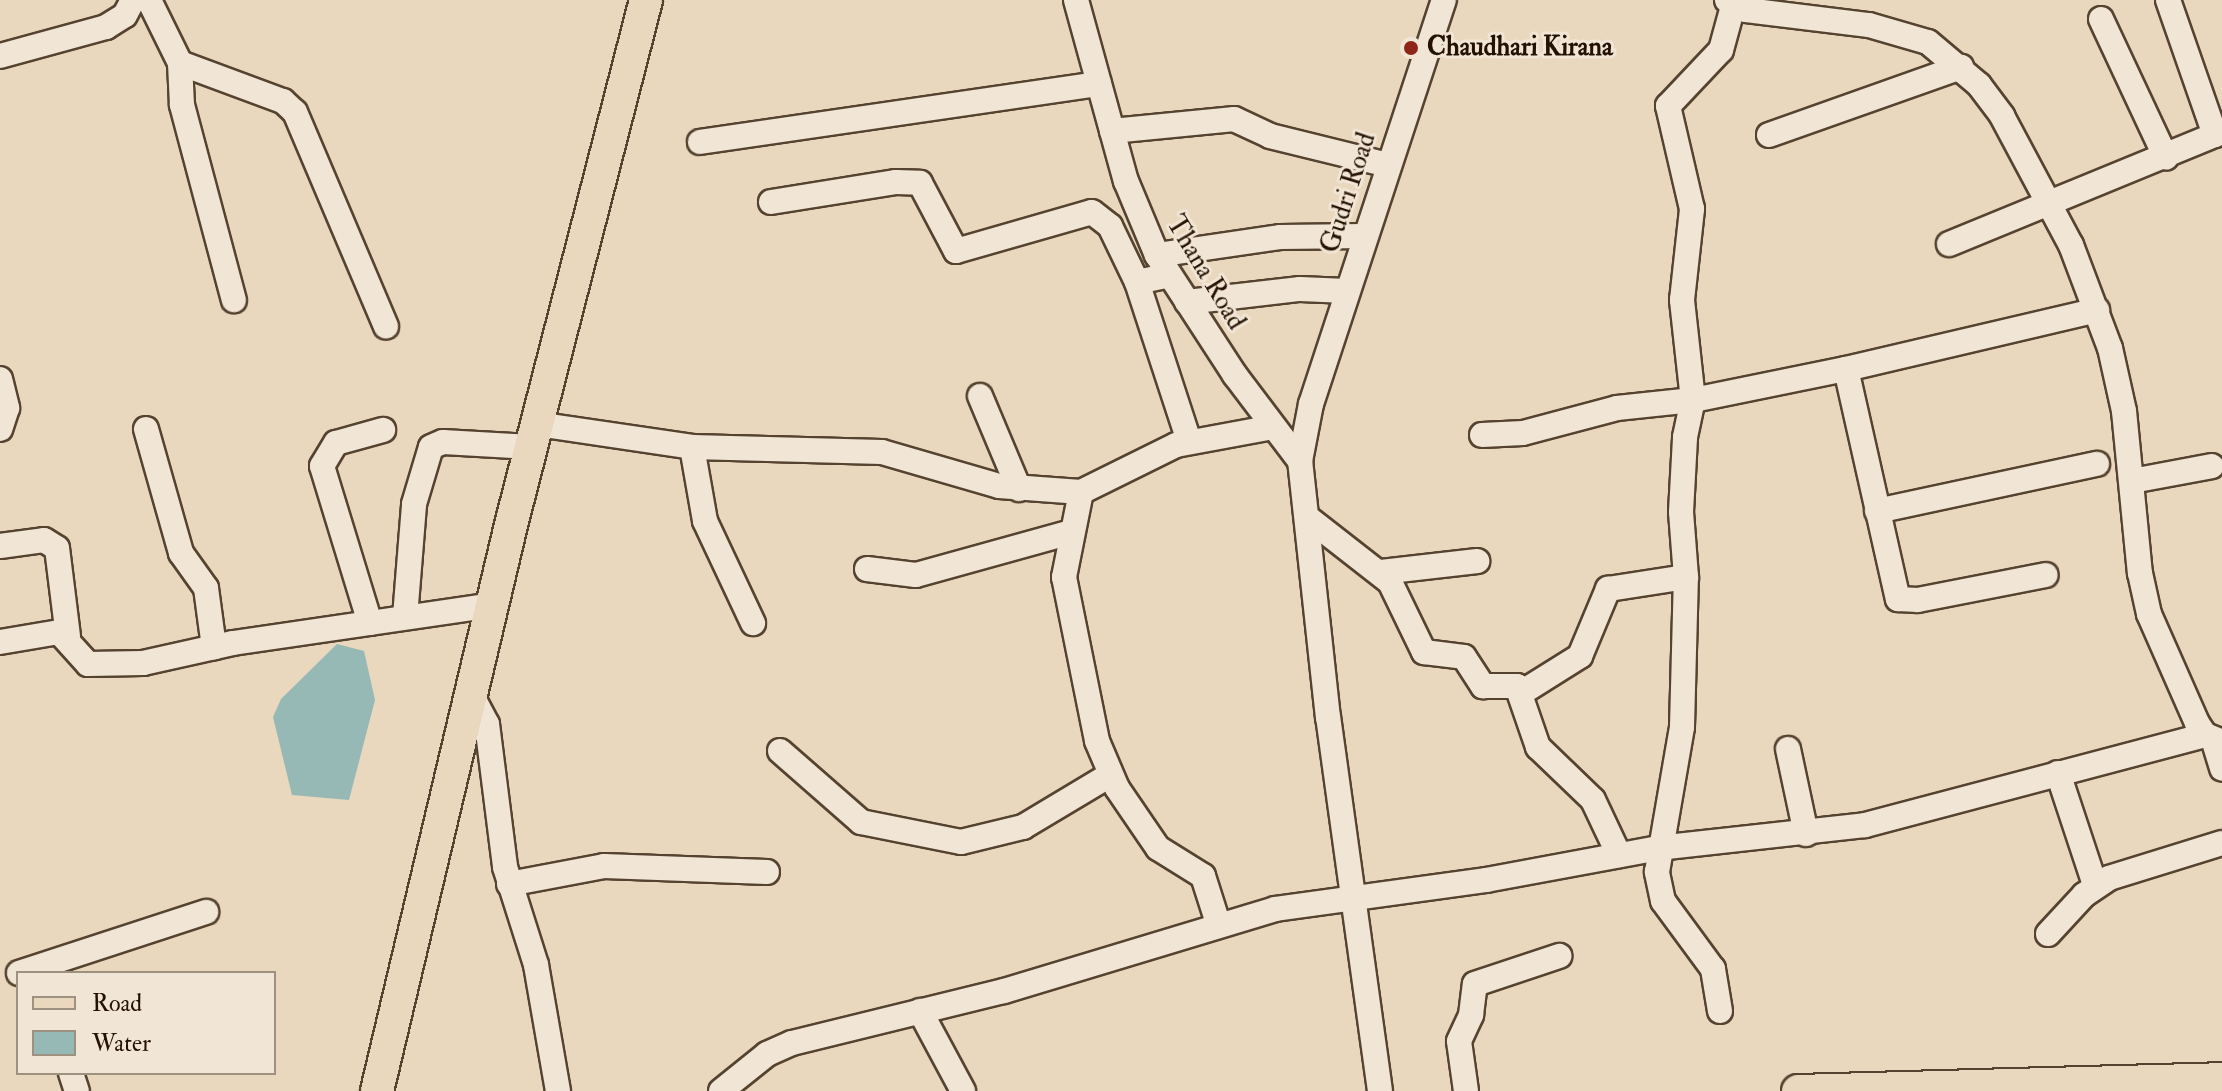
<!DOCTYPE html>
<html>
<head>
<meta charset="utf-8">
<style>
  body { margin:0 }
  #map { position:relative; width:2222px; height:1091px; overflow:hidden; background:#e9d7be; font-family:"IM FELL Double Pica",serif }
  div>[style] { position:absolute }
  .water>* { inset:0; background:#97b9b5 }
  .roads { filter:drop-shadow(2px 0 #554330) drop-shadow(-2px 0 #554330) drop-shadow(0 2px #554330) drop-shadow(0 -2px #554330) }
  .minor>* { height:24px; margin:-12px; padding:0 12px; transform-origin:12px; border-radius:12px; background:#f1e5d5 }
  .major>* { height:32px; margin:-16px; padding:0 16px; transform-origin:16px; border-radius:16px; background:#e9d7be }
  .dots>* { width:22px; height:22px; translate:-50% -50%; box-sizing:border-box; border:4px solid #f1e5d5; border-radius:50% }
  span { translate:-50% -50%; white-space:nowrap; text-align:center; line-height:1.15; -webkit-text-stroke:6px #f1e5d5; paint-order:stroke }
  .poi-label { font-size:26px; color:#241200; font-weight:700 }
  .left { translate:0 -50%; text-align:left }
  .street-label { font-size:26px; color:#241200 }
  .legend { position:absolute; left:16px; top:971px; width:260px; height:104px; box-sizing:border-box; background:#f1e5d5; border:2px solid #9f9180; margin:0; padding:10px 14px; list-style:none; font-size:24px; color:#241200 }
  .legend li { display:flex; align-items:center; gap:16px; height:40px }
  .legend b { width:40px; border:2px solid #9f9180 }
</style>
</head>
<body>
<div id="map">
  <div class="water">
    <div style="clip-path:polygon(337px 644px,364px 651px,375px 700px,349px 800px,292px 795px,273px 717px,281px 699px)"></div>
  </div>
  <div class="roads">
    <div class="minor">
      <div style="left:149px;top:0;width:70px;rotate:63.8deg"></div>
      <div style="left:180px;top:63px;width:110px;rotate:20.3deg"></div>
      <div style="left:283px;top:101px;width:16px;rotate:43deg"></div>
      <div style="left:295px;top:112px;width:233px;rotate:67deg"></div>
      <div style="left:1076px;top:0;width:188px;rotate:74.6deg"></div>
      <div style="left:1126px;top:181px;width:80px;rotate:67.3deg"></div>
      <div style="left:1157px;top:255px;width:143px;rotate:57deg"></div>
      <div style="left:1235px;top:375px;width:108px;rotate:52.9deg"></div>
      <div style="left:1727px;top:0;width:21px;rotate:28deg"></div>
      <div style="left:1746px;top:10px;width:124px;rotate:7deg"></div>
      <div style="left:1869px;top:25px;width:61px;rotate:16.1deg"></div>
      <div style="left:1928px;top:42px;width:67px;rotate:40.1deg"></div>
      <div style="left:1979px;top:85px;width:39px;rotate:53deg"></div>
      <div style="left:2002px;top:116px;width:146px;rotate:61.9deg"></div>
      <div style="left:2071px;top:245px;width:110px;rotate:69.3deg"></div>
      <div style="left:2110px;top:348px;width:65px;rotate:77.5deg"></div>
      <div style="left:2124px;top:411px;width:163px;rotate:84.4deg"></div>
      <div style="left:2140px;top:573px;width:42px;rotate:77.6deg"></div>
      <div style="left:2149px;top:614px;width:119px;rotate:66.2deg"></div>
      <div style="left:2197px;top:723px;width:14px;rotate:56deg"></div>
      <div style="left:2205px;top:735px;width:18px;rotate:22deg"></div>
      <div style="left:2168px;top:0;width:143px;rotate:70.8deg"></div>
      <div style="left:2101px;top:19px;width:153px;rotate:64.9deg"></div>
      <div style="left:0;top:56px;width:110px;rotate:-15.3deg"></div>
      <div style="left:106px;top:27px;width:22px;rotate:-32deg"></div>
      <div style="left:125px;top:15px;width:17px;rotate:-62deg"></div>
      <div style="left:180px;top:63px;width:42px;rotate:87.3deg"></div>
      <div style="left:182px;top:105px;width:202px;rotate:75.1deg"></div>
      <div style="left:1112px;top:131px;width:123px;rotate:-5.6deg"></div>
      <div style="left:1234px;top:119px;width:40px;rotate:25deg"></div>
      <div style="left:1270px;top:136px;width:122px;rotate:13.8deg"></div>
      <div style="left:1769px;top:135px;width:204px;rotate:-19.5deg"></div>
      <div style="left:700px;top:142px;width:403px;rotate:-8.3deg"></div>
      <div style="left:771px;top:202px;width:127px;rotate:-9.1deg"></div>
      <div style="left:896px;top:182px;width:24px;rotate:2deg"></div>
      <div style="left:920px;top:183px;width:77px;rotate:62.1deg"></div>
      <div style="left:956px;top:251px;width:141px;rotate:-16deg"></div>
      <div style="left:1092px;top:212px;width:23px;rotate:38deg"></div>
      <div style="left:1110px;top:226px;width:62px;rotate:64.3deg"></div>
      <div style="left:1137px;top:282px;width:33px;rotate:-12deg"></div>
      <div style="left:1949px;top:244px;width:295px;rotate:-22.3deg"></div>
      <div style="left:1157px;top:255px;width:124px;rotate:-8.3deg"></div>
      <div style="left:1280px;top:237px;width:84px;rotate:-0.7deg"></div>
      <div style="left:1137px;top:282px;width:167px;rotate:71.9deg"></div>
      <div style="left:1187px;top:302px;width:114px;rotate:-6.6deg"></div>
      <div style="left:1300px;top:289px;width:47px;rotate:2.4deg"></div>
      <div style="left:1846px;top:369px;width:236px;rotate:77.3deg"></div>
      <div style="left:1898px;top:599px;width:20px;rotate:3deg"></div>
      <div style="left:1918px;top:600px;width:130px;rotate:-11.1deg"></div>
      <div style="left:0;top:379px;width:30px;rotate:76deg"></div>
      <div style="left:7px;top:408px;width:22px;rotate:108deg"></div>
      <div style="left:980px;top:396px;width:101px;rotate:67.2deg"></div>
      <div style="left:537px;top:424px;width:157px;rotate:8.4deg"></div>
      <div style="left:692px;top:447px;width:190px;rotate:1.5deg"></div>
      <div style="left:882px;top:452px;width:122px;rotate:16.2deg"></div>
      <div style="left:999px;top:486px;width:82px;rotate:4.2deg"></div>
      <div style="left:1081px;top:492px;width:106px;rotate:-26.3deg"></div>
      <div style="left:1176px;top:445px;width:99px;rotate:-10.5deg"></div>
      <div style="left:146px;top:429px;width:129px;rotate:74.2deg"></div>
      <div style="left:181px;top:553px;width:43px;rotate:54.5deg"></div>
      <div style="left:206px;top:588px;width:60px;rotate:82.3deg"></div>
      <div style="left:1482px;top:435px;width:41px;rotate:-2.8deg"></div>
      <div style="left:1523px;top:433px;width:97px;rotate:-14.9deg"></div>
      <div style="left:1617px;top:408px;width:76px;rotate:-6deg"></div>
      <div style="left:1693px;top:400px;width:156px;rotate:-11.5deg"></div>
      <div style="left:1846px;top:369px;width:258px;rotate:-13.2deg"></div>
      <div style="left:692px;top:447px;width:75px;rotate:80deg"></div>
      <div style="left:705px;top:521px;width:113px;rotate:64.8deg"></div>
      <div style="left:2132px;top:481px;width:81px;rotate:-10.6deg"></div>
      <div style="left:1081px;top:492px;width:87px;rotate:101.3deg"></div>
      <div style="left:1064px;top:577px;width:167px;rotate:78.6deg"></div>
      <div style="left:1097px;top:741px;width:51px;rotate:66.9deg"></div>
      <div style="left:1117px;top:788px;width:73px;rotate:55.7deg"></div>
      <div style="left:1158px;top:848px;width:53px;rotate:31.9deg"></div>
      <div style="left:1203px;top:876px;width:52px;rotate:72.3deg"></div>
      <div style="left:1877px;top:511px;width:225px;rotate:-12.1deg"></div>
      <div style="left:1308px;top:518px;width:104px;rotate:38deg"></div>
      <div style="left:1390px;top:582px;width:78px;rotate:64.1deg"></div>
      <div style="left:1424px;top:652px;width:40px;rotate:7.1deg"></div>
      <div style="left:1464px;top:657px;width:35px;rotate:57deg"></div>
      <div style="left:1483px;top:686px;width:34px"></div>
      <div style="left:1517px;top:686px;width:65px;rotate:71deg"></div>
      <div style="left:1538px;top:747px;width:76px;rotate:43.9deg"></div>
      <div style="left:1593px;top:800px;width:61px;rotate:64.7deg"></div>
      <div style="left:0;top:546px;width:44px;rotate:-7.8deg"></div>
      <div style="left:44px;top:540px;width:15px;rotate:32deg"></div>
      <div style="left:57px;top:548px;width:89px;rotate:82.9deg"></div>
      <div style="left:867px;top:569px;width:49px;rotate:7deg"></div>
      <div style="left:916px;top:575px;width:161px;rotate:-15.5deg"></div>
      <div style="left:1381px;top:572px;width:97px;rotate:-6.5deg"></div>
      <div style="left:405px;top:617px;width:113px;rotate:-85.4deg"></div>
      <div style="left:414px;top:504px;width:59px;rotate:-73.4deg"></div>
      <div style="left:431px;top:447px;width:13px;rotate:-23deg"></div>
      <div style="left:443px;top:442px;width:88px;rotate:3.3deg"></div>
      <div style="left:370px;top:623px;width:164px;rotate:-107deg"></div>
      <div style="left:322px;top:466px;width:27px;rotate:-59deg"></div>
      <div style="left:336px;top:443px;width:49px;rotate:-15.5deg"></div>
      <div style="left:0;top:642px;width:60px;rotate:-9.6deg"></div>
      <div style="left:59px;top:632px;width:43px;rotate:47.8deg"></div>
      <div style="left:88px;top:664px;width:55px;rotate:-1deg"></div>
      <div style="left:143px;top:663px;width:92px;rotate:-12.5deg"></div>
      <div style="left:233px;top:643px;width:262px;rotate:-8.3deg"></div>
      <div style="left:1521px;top:693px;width:70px;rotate:-32.1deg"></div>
      <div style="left:1580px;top:656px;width:73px;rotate:-67.3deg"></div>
      <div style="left:1608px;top:589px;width:79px;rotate:-8.7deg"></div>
      <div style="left:471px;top:694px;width:34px;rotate:62deg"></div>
      <div style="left:487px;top:724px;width:144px;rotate:82.8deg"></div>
      <div style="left:505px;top:867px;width:103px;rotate:72.4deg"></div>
      <div style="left:536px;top:965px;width:128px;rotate:80.1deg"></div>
      <div style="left:2214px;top:742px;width:28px;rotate:73deg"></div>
      <div style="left:1788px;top:749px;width:87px;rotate:78deg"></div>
      <div style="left:780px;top:751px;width:108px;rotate:41.2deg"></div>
      <div style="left:861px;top:822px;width:102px;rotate:11.3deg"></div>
      <div style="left:961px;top:842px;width:64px;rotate:-13.6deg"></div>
      <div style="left:1023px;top:827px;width:101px;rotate:-30.9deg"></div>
      <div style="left:2058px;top:773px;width:118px;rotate:71.7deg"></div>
      <div style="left:509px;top:884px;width:97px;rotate:-10.7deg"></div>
      <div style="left:604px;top:866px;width:163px;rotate:2.1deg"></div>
      <div style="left:2048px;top:934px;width:53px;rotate:-47.3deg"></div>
      <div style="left:2084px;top:895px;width:30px;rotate:-34deg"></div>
      <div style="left:2109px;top:878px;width:118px;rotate:-17.2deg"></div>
      <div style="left:19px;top:973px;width:197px;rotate:-18.1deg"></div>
      <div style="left:920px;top:1011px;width:91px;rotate:61.7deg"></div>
      <div style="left:1720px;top:1011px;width:43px;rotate:-99.5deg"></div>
      <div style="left:1713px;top:969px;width:84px;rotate:-126.3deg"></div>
      <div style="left:1663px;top:901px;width:30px;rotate:-102deg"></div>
      <div style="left:1657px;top:872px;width:147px;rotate:-80.2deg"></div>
      <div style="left:1682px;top:727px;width:150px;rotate:-88.5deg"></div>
      <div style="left:1686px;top:577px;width:65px;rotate:-94.4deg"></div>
      <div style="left:1681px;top:512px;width:75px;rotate:-86.9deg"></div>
      <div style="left:1685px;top:437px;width:38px;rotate:-78deg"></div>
      <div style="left:1693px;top:400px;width:101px;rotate:-96.3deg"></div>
      <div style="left:1682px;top:300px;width:92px;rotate:-83.7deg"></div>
      <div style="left:1692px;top:209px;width:106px;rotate:-103.1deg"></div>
      <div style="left:1668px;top:106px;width:77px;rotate:-46.6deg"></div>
      <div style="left:1721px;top:50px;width:46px;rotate:-74.7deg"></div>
      <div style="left:71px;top:1073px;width:19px;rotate:72deg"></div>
      <div style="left:721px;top:1091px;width:59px;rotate:-38.8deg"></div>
      <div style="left:767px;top:1054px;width:27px;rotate:-24deg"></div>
      <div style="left:792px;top:1043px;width:218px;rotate:-13.8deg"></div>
      <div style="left:1004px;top:991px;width:283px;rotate:-16.8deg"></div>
      <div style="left:1275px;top:909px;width:213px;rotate:-7.8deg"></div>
      <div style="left:1486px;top:880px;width:175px;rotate:-10.5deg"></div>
      <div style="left:1658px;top:848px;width:208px;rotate:-6.3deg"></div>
      <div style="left:1865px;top:825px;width:352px;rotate:-14.8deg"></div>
      <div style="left:1380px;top:1091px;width:377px;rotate:-97.9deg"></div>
      <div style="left:1328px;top:718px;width:259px;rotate:-96.2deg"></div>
      <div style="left:1300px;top:461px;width:58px;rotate:-79.1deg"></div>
      <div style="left:1311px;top:404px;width:425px;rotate:-71.8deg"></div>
      <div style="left:1466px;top:1091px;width:50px;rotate:-98deg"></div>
      <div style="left:1459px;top:1041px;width:29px;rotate:-65deg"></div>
      <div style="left:1471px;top:1015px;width:31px;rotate:-83deg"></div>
      <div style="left:1475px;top:984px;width:89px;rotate:-18.4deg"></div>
    </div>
    <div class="major">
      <div style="left:377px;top:1091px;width:586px;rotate:-76.68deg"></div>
      <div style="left:512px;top:521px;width:538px;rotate:-75.58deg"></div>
      <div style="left:1798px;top:1091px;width:424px;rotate:-1.6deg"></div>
    </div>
  </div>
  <div class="dots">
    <div style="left:1411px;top:48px;background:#8f2418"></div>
  </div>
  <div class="poi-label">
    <span class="left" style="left:1427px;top:48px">Chaudhari Kirana</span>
  </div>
  <div class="street-label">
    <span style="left:1349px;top:193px;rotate:-72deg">Gudri Road</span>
    <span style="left:1205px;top:273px;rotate:59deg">Thana Road</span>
  </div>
  <ul class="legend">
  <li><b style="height:10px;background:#e9d7be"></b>Road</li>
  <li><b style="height:22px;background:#97b9b5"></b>Water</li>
  </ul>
</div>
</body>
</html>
